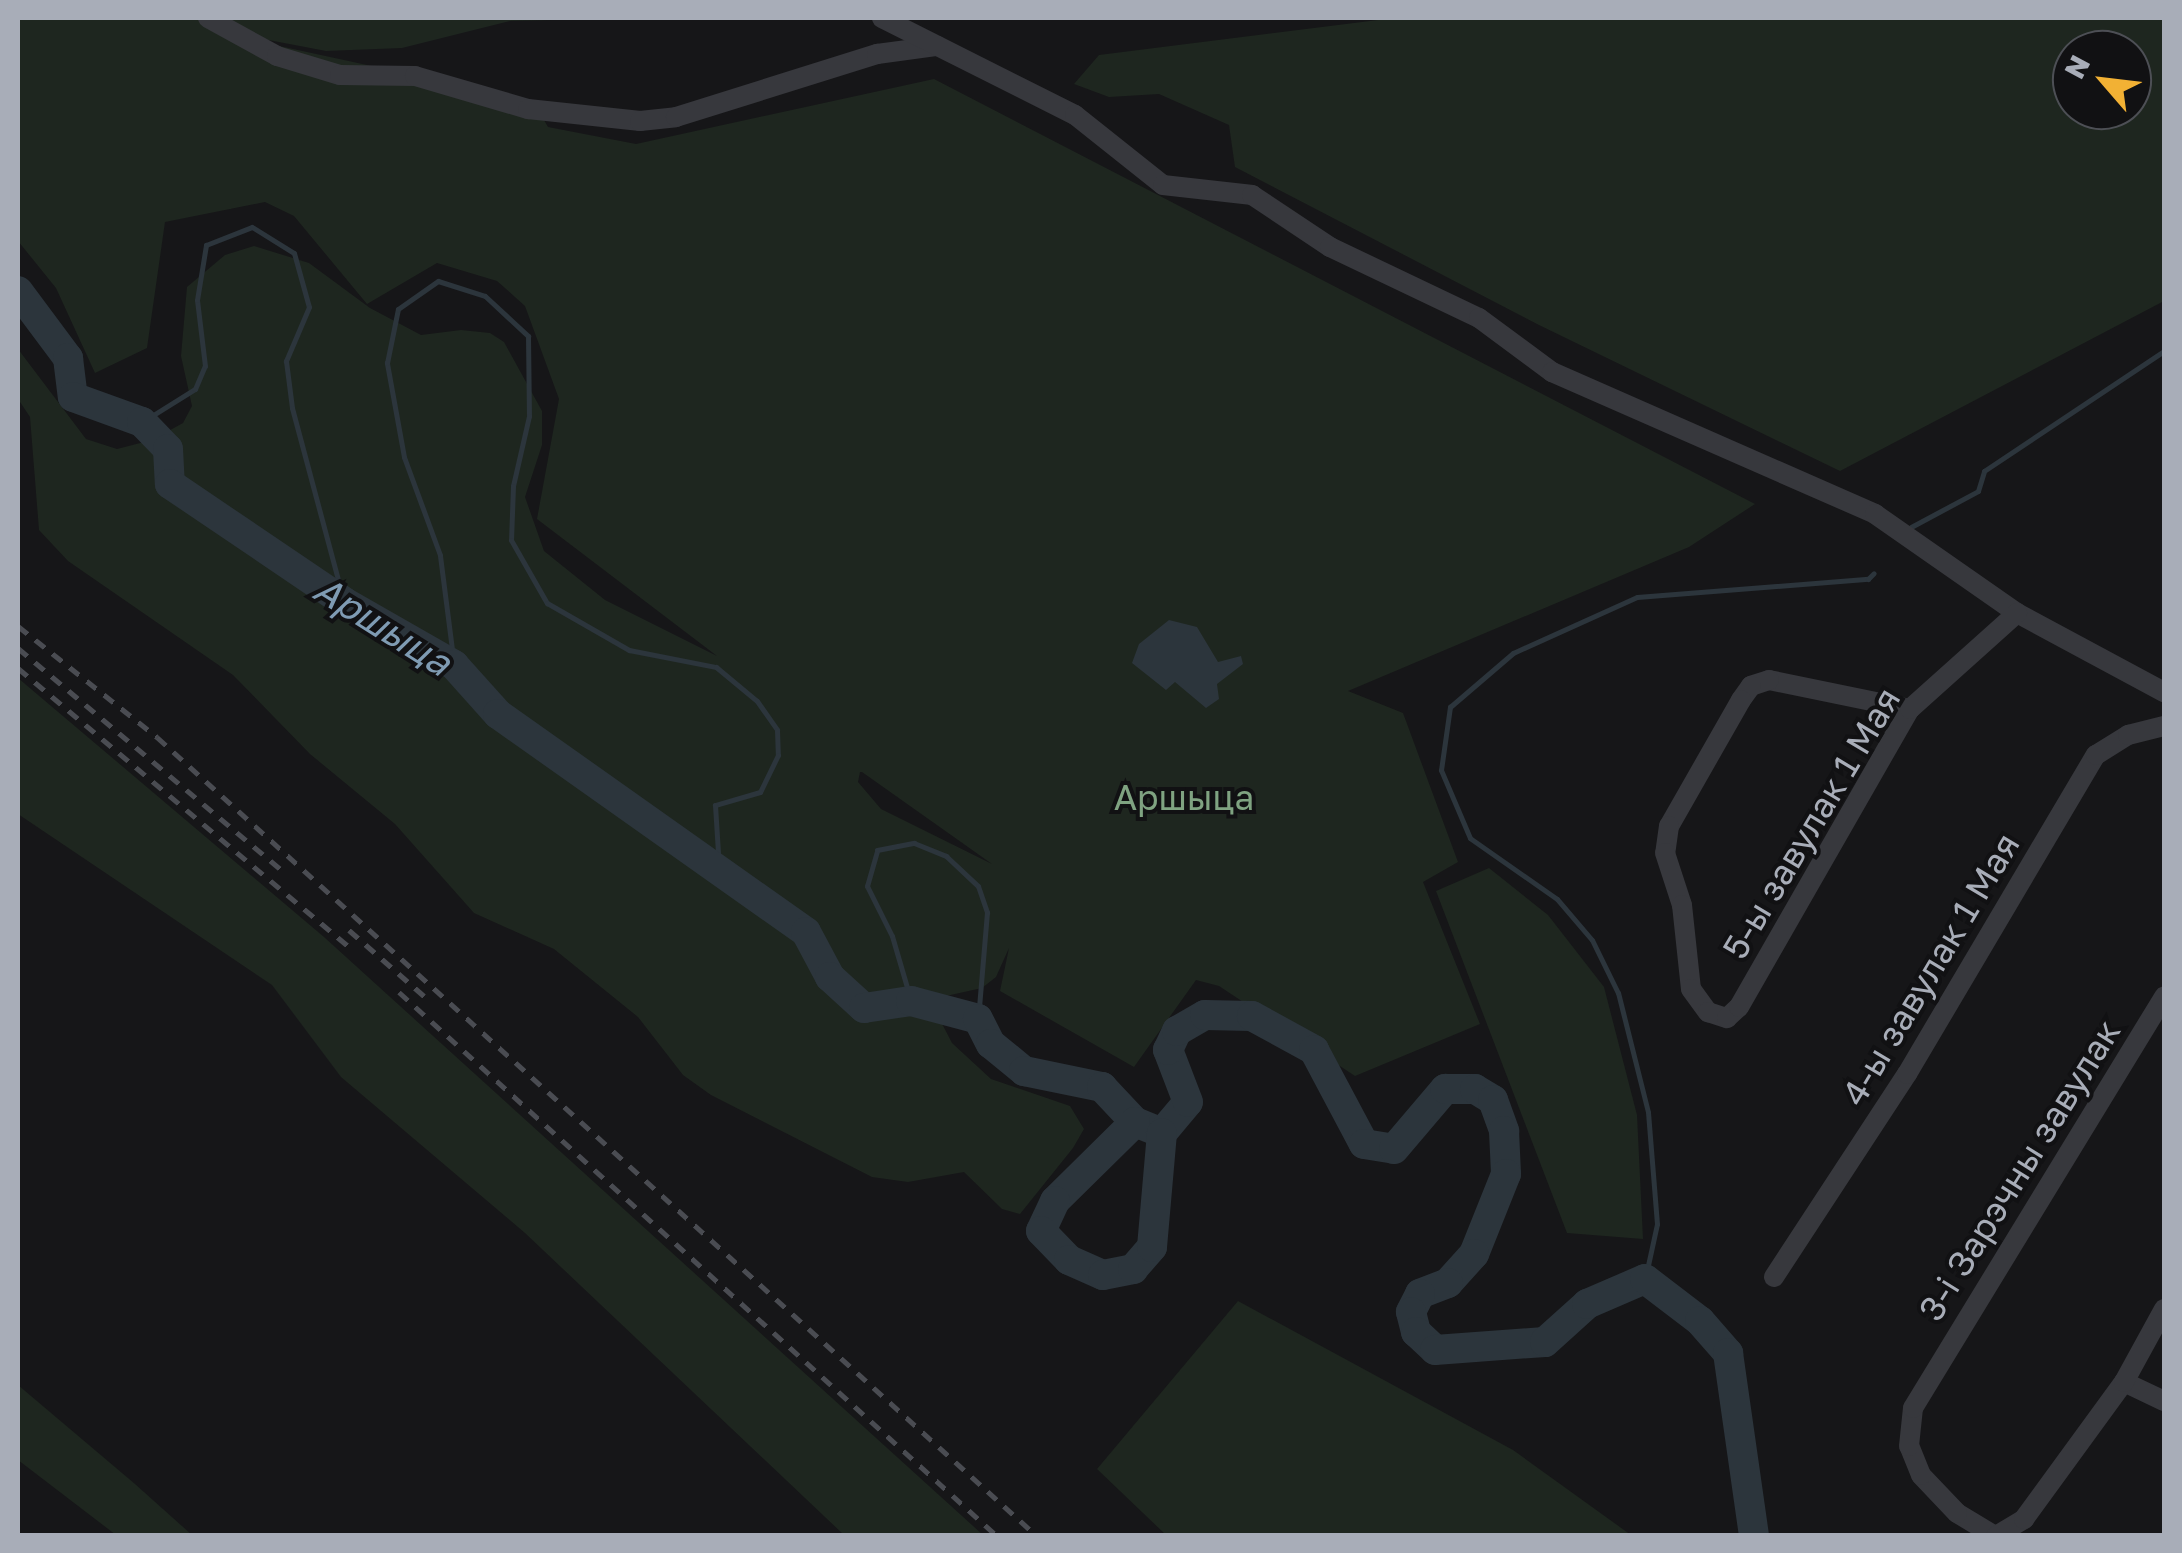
<!DOCTYPE html>
<html>
<head>
<meta charset="utf-8">
<style>
  body { margin:0 }
  #map { position:relative; width:2182px; height:1553px; overflow:hidden; background:#161618; font-family:"Golos Text",sans-serif }
  div>[style] { position:absolute }
  .green>* { inset:0; background:#1e261f }
  .water>* { inset:0; background:#2c353c }
  .stream>* { height:5px; margin:-2.5px; padding:0 2.5px; transform-origin:2.5px; border-radius:2.5px; background:#2c353c }
  .river>* { height:30px; margin:-15px; padding:0 15px; transform-origin:15px; border-radius:15px; background:#2c353c }
  .minor>* { height:20px; margin:-10px; padding:0 10px; transform-origin:10px; border-radius:10px; background:#37383d }
  .rail>* { height:5px; margin-top:-2.5px; transform-origin:0; background:repeating-linear-gradient(90deg,#4a4c52 0 12px,transparent 0 22px) }
  span { translate:-50% -50%; white-space:nowrap; text-align:center; line-height:1.15; -webkit-text-stroke:8px #111113; paint-order:stroke }
  .park-label { font-size:35px; color:#7fa381 }
  .street-label { font-size:35px; color:#a8adb8 }
  .water-label { font-size:38px; color:#7f9bb3; font-style:italic }
  .frame { position:absolute; inset:0; border:20px solid #a8adb8; pointer-events:none }
  .north { position:absolute; left:2052px; top:30px; width:100px; height:100px; box-sizing:border-box; background:#111113; border:2px solid #4d4f55; border-radius:50%; rotate:298deg; font-size:28px; font-weight:700; line-height:40px; text-align:center; color:#a8adb8 }
  .north::after { content:''; display:block; margin:auto; width:35px; height:45px; background:#f2b134; clip-path:polygon(50% 0,100% 100%,50% 72%,0 100%) }
</style>
</head>
<body>
<div id="map">
  <div class="green">
    <div style="clip-path:polygon(evenodd,18px 18px,202px 18px,229px 35px,533px 101px,548px 127px,636px 144px,934px 79px,1755px 504px,1689px 547px,1348px 691px,1403px 713px,1458px 862px,1423px 882px,1480px 1024px,1355px 1076px,1219px 986px,1196px 980px,1134px 1067px,1000px 991px,1009px 948px,996px 977px,982px 988px,946px 996px,936px 1012px,952px 1043px,991px 1079px,1070px 1106px,1084px 1129px,1073px 1148px,1020px 1214px,1002px 1209px,964px 1172px,908px 1182px,872px 1177px,711px 1095px,683px 1075px,638px 1017px,554px 949px,474px 913px,395px 824px,310px 754px,233px 675px,68px 561px,39px 530px,30px 417px,18px 399px,18px 349px,86px 439px,117px 449px,152px 440px,183px 423px,192px 406px,181px 356px,187px 287px,225px 255px,254px 246px,309px 263px,370px 308px,421px 335px,461px 330px,490px 333px,504px 342px,542px 411px,542px 445px,525px 497px,544px 551px,605px 600px,717px 656px,537px 519px,559px 399px,525px 306px,497px 281px,437px 263px,367px 304px,294px 216px,265px 202px,165px 222px,147px 348px,95px 373px,56px 288px,18px 241px,18px 18px,860px 772px,862px 772px,992px 864px,881px 809px,858px 782px,860px 772px)"></div>
    <div style="clip-path:polygon(224px 18px,639px 18px,510px 21px,402px 48px,326px 51px,253px 37px)"></div>
    <div style="clip-path:polygon(evenodd,1394px 18px,2164px 18px,2164px 301px,1840px 471px,1539px 325px,1235px 167px,1229px 125px,1159px 94px,1109px 97px,1074px 84px,1099px 55px,1394px 18px,2132px 50px,2132px 110px,2072px 110px,2072px 50px,2132px 50px)"></div>
    <div style="clip-path:polygon(18px 678px,324px 937px,983px 1535px,844px 1535px,525px 1233px,341px 1077px,272px 985px,18px 814px)"></div>
    <div style="clip-path:polygon(1489px 868px,1548px 915px,1604px 987px,1637px 1115px,1643px 1239px,1567px 1233px,1436px 891px)"></div>
    <div style="clip-path:polygon(1238px 1301px,1513px 1450px,1631px 1535px,1166px 1535px,1097px 1469px)"></div>
    <div style="clip-path:polygon(18px 1385px,135px 1484px,192px 1535px,116px 1535px,18px 1460px)"></div>
  </div>
  <div class="water">
    <div style="clip-path:polygon(1169px 620px,1197px 627px,1218px 662px,1241px 656px,1243px 664px,1217px 684px,1219px 699px,1206px 708px,1175px 682px,1166px 690px,1132px 663px,1139px 644px)"></div>
  </div>
  <div class="stream">
    <div style="left:142px;top:422px;width:62px;rotate:-31.9deg"></div>
    <div style="left:195px;top:389px;width:25px;rotate:-67deg"></div>
    <div style="left:205px;top:366px;width:66px;rotate:-96.9deg"></div>
    <div style="left:197px;top:300px;width:56px;rotate:-80.7deg"></div>
    <div style="left:206px;top:245px;width:49px;rotate:-21.4deg"></div>
    <div style="left:252px;top:227px;width:49px;rotate:31.8deg"></div>
    <div style="left:294px;top:253px;width:56px;rotate:74.5deg"></div>
    <div style="left:309px;top:307px;width:59px;rotate:113.1deg"></div>
    <div style="left:286px;top:361px;width:47px;rotate:82.7deg"></div>
    <div style="left:292px;top:408px;width:201px;rotate:75deg"></div>
    <div style="left:1911px;top:527px;width:76px;rotate:-28.2deg"></div>
    <div style="left:1978px;top:491px;width:21px;rotate:-73deg"></div>
    <div style="left:1984px;top:471px;width:216px;rotate:-33.7deg"></div>
    <div style="left:454px;top:665px;width:111px;rotate:-97.3deg"></div>
    <div style="left:440px;top:555px;width:104px;rotate:-110.2deg"></div>
    <div style="left:404px;top:457px;width:96px;rotate:-100.3deg"></div>
    <div style="left:387px;top:363px;width:55px;rotate:-78.5deg"></div>
    <div style="left:398px;top:309px;width:49px;rotate:-35deg"></div>
    <div style="left:438px;top:281px;width:49px;rotate:17.7deg"></div>
    <div style="left:485px;top:296px;width:59px;rotate:42.9deg"></div>
    <div style="left:528px;top:336px;width:80px;rotate:89.3deg"></div>
    <div style="left:529px;top:416px;width:72px;rotate:102.9deg"></div>
    <div style="left:513px;top:486px;width:54px;rotate:92.1deg"></div>
    <div style="left:511px;top:540px;width:73px;rotate:60.3deg"></div>
    <div style="left:547px;top:603px;width:95px;rotate:29.8deg"></div>
    <div style="left:629px;top:650px;width:89px;rotate:11.1deg"></div>
    <div style="left:716px;top:667px;width:53px;rotate:39.7deg"></div>
    <div style="left:757px;top:701px;width:35px;rotate:55deg"></div>
    <div style="left:777px;top:730px;width:25px;rotate:88deg"></div>
    <div style="left:778px;top:755px;width:41px;rotate:115.9deg"></div>
    <div style="left:760px;top:792px;width:47px;rotate:163.9deg"></div>
    <div style="left:715px;top:805px;width:63px;rotate:86.4deg"></div>
    <div style="left:911px;top:1001px;width:68px;rotate:-106.3deg"></div>
    <div style="left:892px;top:936px;width:56px;rotate:-116.6deg"></div>
    <div style="left:867px;top:886px;width:37px;rotate:-74deg"></div>
    <div style="left:877px;top:850px;width:38px;rotate:-11deg"></div>
    <div style="left:914px;top:843px;width:35px;rotate:22deg"></div>
    <div style="left:946px;top:856px;width:44px;rotate:43.2deg"></div>
    <div style="left:978px;top:886px;width:28px;rotate:71deg"></div>
    <div style="left:987px;top:912px;width:107px;rotate:94.8deg"></div>
    <div style="left:1645px;top:1279px;width:56px;rotate:-77.7deg"></div>
    <div style="left:1657px;top:1224px;width:112px;rotate:-94.6deg"></div>
    <div style="left:1648px;top:1112px;width:123px;rotate:-104.1deg"></div>
    <div style="left:1618px;top:993px;width:59px;rotate:-116.1deg"></div>
    <div style="left:1592px;top:940px;width:54px;rotate:-130.5deg"></div>
    <div style="left:1557px;top:899px;width:106px;rotate:-145deg"></div>
    <div style="left:1470px;top:838px;width:74px;rotate:-113.1deg"></div>
    <div style="left:1441px;top:770px;width:64px;rotate:-81.9deg"></div>
    <div style="left:1450px;top:707px;width:83px;rotate:-40.6deg"></div>
    <div style="left:1513px;top:653px;width:136px;rotate:-24.3deg"></div>
    <div style="left:1637px;top:597px;width:232px;rotate:-4.5deg"></div>
    <div style="left:1868px;top:579px;width:8px;rotate:-45deg"></div>
  </div>
  <div class="river">
    <div style="left:18px;top:291px;width:84px;rotate:53.3deg"></div>
    <div style="left:68px;top:358px;width:39px;rotate:83deg"></div>
    <div style="left:73px;top:397px;width:73px;rotate:19.9deg"></div>
    <div style="left:142px;top:422px;width:37px;rotate:46deg"></div>
    <div style="left:168px;top:449px;width:35px;rotate:87deg"></div>
    <div style="left:170px;top:484px;width:210px;rotate:34.1deg"></div>
    <div style="left:344px;top:602px;width:127px;rotate:29.8deg"></div>
    <div style="left:454px;top:665px;width:66px;rotate:48.1deg"></div>
    <div style="left:498px;top:714px;width:377px;rotate:35.3deg"></div>
    <div style="left:806px;top:932px;width:51px;rotate:61.9deg"></div>
    <div style="left:830px;top:977px;width:46px;rotate:42.4deg"></div>
    <div style="left:864px;top:1008px;width:48px;rotate:-8.5deg"></div>
    <div style="left:911px;top:1001px;width:69px;rotate:15deg"></div>
    <div style="left:978px;top:1019px;width:28px;rotate:63deg"></div>
    <div style="left:991px;top:1044px;width:43px;rotate:39.3deg"></div>
    <div style="left:1024px;top:1071px;width:80px;rotate:11.6deg"></div>
    <div style="left:1102px;top:1087px;width:48px;rotate:46.7deg"></div>
    <div style="left:1135px;top:1122px;width:29px;rotate:22deg"></div>
    <div style="left:1162px;top:1133px;width:40px;rotate:-50deg"></div>
    <div style="left:1188px;top:1102px;width:56px;rotate:-111deg"></div>
    <div style="left:1168px;top:1050px;width:21px;rotate:-65deg"></div>
    <div style="left:1177px;top:1031px;width:32px;rotate:-30deg"></div>
    <div style="left:1205px;top:1015px;width:47px;rotate:1.2deg"></div>
    <div style="left:1252px;top:1016px;width:71px;rotate:28.7deg"></div>
    <div style="left:1314px;top:1050px;width:106px;rotate:62deg"></div>
    <div style="left:1364px;top:1144px;width:30px;rotate:9deg"></div>
    <div style="left:1394px;top:1149px;width:79px;rotate:-49.6deg"></div>
    <div style="left:1445px;top:1089px;width:30px"></div>
    <div style="left:1475px;top:1089px;width:21px;rotate:31deg"></div>
    <div style="left:1493px;top:1100px;width:33px;rotate:70deg"></div>
    <div style="left:1504px;top:1131px;width:43px;rotate:87.3deg"></div>
    <div style="left:1506px;top:1174px;width:86px;rotate:111.8deg"></div>
    <div style="left:1474px;top:1254px;width:39px;rotate:132deg"></div>
    <div style="left:1448px;top:1283px;width:30px;rotate:159deg"></div>
    <div style="left:1420px;top:1294px;width:20px;rotate:117deg"></div>
    <div style="left:1411px;top:1312px;width:21px;rotate:76deg"></div>
    <div style="left:1416px;top:1332px;width:26px;rotate:43deg"></div>
    <div style="left:1435px;top:1350px;width:110px;rotate:-4.2deg"></div>
    <div style="left:1545px;top:1342px;width:57px;rotate:-42.1deg"></div>
    <div style="left:1587px;top:1304px;width:63px;rotate:-23.3deg"></div>
    <div style="left:1645px;top:1279px;width:69px;rotate:37.4deg"></div>
    <div style="left:1700px;top:1321px;width:43px;rotate:48.8deg"></div>
    <div style="left:1728px;top:1353px;width:185px;rotate:81.9deg"></div>
    <div style="left:1135px;top:1122px;width:112px;rotate:135.4deg"></div>
    <div style="left:1055px;top:1201px;width:33px;rotate:115deg"></div>
    <div style="left:1041px;top:1231px;width:40px;rotate:46deg"></div>
    <div style="left:1069px;top:1260px;width:37px;rotate:24deg"></div>
    <div style="left:1103px;top:1275px;width:31px;rotate:-11deg"></div>
    <div style="left:1133px;top:1269px;width:29px;rotate:-49deg"></div>
    <div style="left:1152px;top:1247px;width:114px;rotate:-85deg"></div>
  </div>
  <div class="minor">
    <div style="left:208px;top:18px;width:79px;rotate:28.8deg"></div>
    <div style="left:277px;top:56px;width:66px;rotate:16.8deg"></div>
    <div style="left:340px;top:75px;width:75px;rotate:0.8deg"></div>
    <div style="left:415px;top:76px;width:118px;rotate:16.3deg"></div>
    <div style="left:528px;top:109px;width:113px;rotate:6.1deg"></div>
    <div style="left:640px;top:121px;width:36px;rotate:-6deg"></div>
    <div style="left:676px;top:117px;width:211px;rotate:-17.4deg"></div>
    <div style="left:877px;top:54px;width:61px;rotate:-7.6deg"></div>
    <div style="left:882px;top:18px;width:216px;rotate:26.7deg"></div>
    <div style="left:1075px;top:115px;width:112px;rotate:38.5deg"></div>
    <div style="left:1163px;top:185px;width:90px;rotate:6.4deg"></div>
    <div style="left:1252px;top:195px;width:94px;rotate:33.7deg"></div>
    <div style="left:1330px;top:247px;width:165px;rotate:25.5deg"></div>
    <div style="left:1479px;top:318px;width:91px;rotate:36.5deg"></div>
    <div style="left:1552px;top:372px;width:353px;rotate:23.7deg"></div>
    <div style="left:1875px;top:514px;width:173px;rotate:34.9deg"></div>
    <div style="left:2017px;top:613px;width:167px;rotate:28.3deg"></div>
    <div style="left:1910px;top:709px;width:144px;rotate:-168.4deg"></div>
    <div style="left:1769px;top:680px;width:19px;rotate:162deg"></div>
    <div style="left:1751px;top:686px;width:17px;rotate:126deg"></div>
    <div style="left:1741px;top:700px;width:145px;rotate:119.7deg"></div>
    <div style="left:1669px;top:826px;width:27px;rotate:98deg"></div>
    <div style="left:1665px;top:853px;width:55px;rotate:71.9deg"></div>
    <div style="left:1682px;top:905px;width:84px;rotate:83.9deg"></div>
    <div style="left:1691px;top:989px;width:29px;rotate:54deg"></div>
    <div style="left:1708px;top:1012px;width:20px;rotate:18deg"></div>
    <div style="left:1727px;top:1018px;width:16px;rotate:-43deg"></div>
    <div style="left:1739px;top:1007px;width:344px;rotate:-60.2deg"></div>
    <div style="left:1910px;top:709px;width:144px;rotate:-41.9deg"></div>
    <div style="left:1774px;top:1277px;width:243px;rotate:-56.8deg"></div>
    <div style="left:1907px;top:1074px;width:371px;rotate:-59.4deg"></div>
    <div style="left:2096px;top:755px;width:38px;rotate:-32deg"></div>
    <div style="left:2128px;top:735px;width:37px;rotate:-14deg"></div>
    <div style="left:2124px;top:1382px;width:44px;rotate:25.4deg"></div>
    <div style="left:1995px;top:1536px;width:44px;rotate:-148.8deg"></div>
    <div style="left:1957px;top:1513px;width:52px;rotate:-133.5deg"></div>
    <div style="left:1921px;top:1475px;width:31px;rotate:-112deg"></div>
    <div style="left:1909px;top:1446px;width:38px;rotate:-84deg"></div>
    <div style="left:1913px;top:1408px;width:482px;rotate:-58.6deg"></div>
    <div style="left:1996px;top:1536px;width:33px;rotate:-31deg"></div>
    <div style="left:2024px;top:1519px;width:170px;rotate:-53.9deg"></div>
    <div style="left:2124px;top:1382px;width:83px;rotate:-61.3deg"></div>
  </div>
  <div class="rail">
    <div style="left:18px;top:626px;width:178px;rotate:38.6deg"></div>
    <div style="left:157px;top:737px;width:1189px;rotate:42.24deg"></div>
    <div style="left:18px;top:648px;width:345px;rotate:40.1deg"></div>
    <div style="left:18px;top:668px;width:439px;rotate:40.1deg"></div>
    <div style="left:349px;top:930px;width:100px;rotate:41.3deg"></div>
    <div style="left:399px;top:992px;width:808px;rotate:42.29deg"></div>
  </div>
  <div class="park-label">
    <span style="left:1184px;top:797px">Аршыца</span>
  </div>
  <div class="street-label">
    <span style="left:1811px;top:823px;rotate:-59deg">5-ы завулак 1 Мая</span>
    <span style="left:1930px;top:969px;rotate:-59deg">4-ы завулак 1 Мая</span>
    <span style="left:2019px;top:1170px;rotate:-58deg">3-і Зарэчны завулак</span>
  </div>
  <div class="water-label">
    <span style="left:383px;top:625px;rotate:32deg">Аршыца</span>
  </div>
  <div class="frame"></div>
  <div class="north">N</div>
</div>
</body>
</html>
